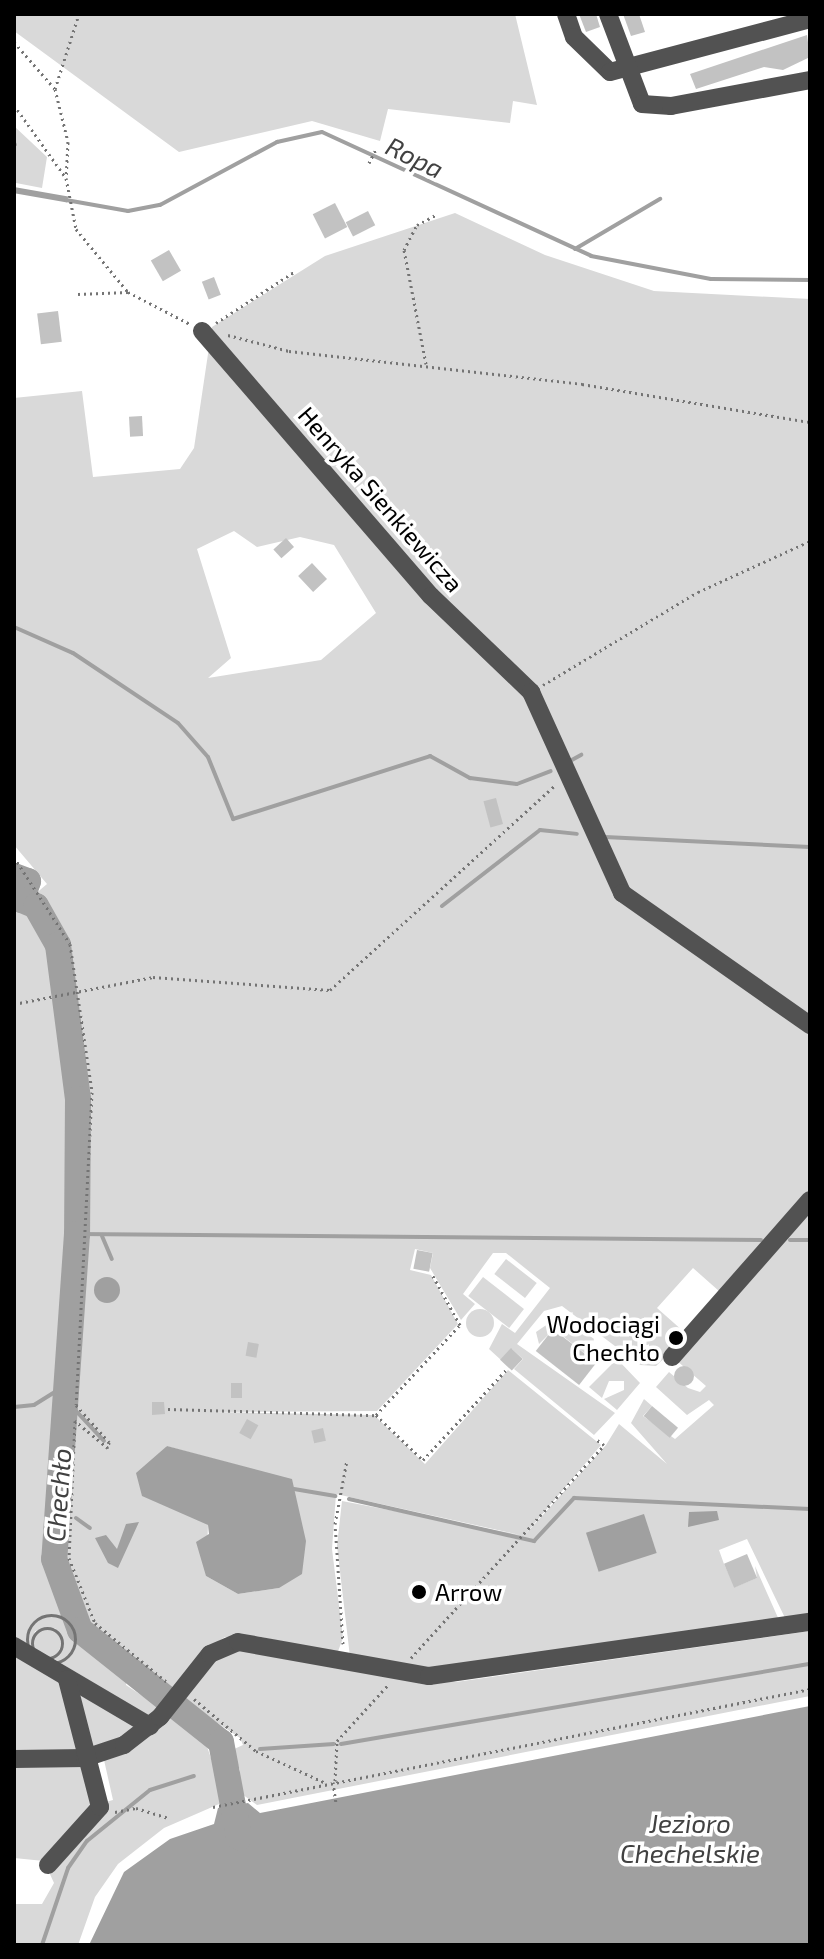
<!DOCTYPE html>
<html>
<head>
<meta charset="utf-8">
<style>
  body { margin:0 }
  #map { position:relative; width:824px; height:1959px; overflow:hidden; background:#fff; font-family:"Exo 2",sans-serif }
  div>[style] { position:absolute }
  .green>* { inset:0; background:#d9d9d9; transform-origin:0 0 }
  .round { border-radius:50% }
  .water>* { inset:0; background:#a0a0a0; transform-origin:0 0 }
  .stream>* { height:4px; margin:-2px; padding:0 2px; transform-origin:2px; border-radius:2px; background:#a0a0a0 }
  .river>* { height:26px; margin:-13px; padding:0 13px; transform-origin:13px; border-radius:13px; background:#a0a0a0 }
  .building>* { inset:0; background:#c2c2c2; transform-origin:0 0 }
  .path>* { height:3px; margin-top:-1.5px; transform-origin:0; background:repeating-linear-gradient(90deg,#747474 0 2px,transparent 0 6px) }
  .path>.ring { margin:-1.5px; padding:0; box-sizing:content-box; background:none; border:3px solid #747474; border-radius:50% }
  .minor>* { height:18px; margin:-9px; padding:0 9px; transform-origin:9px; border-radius:9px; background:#525252 }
  .dots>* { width:22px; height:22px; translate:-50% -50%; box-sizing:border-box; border:4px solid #fff; border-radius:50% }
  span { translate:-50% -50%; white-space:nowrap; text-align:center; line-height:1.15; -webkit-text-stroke:7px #fff; paint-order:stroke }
  .street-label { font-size:24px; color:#000 }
  .poi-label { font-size:24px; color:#000 }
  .right { translate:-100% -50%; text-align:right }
  .left { translate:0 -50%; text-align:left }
  .water-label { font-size:26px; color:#414141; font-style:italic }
  .frame { position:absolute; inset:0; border:16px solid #000; pointer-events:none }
</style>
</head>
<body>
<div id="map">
  <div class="green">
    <div style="clip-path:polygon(14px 14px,515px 14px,537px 105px,513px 101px,510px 123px,388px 109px,380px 141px,312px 121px,179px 152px,14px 31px)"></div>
    <div style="clip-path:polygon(14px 126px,47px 157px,42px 188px,16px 183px,14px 198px)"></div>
    <div style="clip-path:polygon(evenodd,455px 213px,545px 255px,654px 291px,810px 299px,810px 1616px,786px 1620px,747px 1539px,719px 1550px,724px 1564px,735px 1587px,757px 1578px,755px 1566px,779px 1620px,426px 1670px,350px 1657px,337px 1546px,342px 1501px,520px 1535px,336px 1494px,332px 1549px,343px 1638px,337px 1654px,257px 1636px,225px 1637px,205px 1649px,175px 1691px,96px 1642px,59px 1567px,84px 1107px,62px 946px,34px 895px,47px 884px,14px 845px,14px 398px,82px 391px,93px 477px,180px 469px,194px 448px,212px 327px,325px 256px,455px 213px,234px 531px,257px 547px,300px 537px,334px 545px,376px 613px,321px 660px,208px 678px,231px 658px,197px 549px,234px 531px,455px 213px,415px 1249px,433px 1253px,430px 1268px,461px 1320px,475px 1304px,463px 1294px,493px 1253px,506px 1253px,550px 1288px,515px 1333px,502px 1324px,489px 1349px,501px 1360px,512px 1349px,523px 1359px,514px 1369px,594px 1435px,615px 1413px,517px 1344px,544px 1311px,562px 1306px,640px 1365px,656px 1366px,676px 1347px,669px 1340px,683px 1331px,657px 1308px,693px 1268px,728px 1299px,676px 1360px,706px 1386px,700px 1392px,688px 1388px,669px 1372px,656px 1387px,687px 1415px,709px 1400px,714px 1405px,675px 1439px,643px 1416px,652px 1406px,644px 1399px,631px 1423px,667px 1464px,619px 1424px,606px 1445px,523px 1537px,601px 1445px,508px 1370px,425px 1464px,374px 1415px,210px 1412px,377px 1411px,458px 1324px,431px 1275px,410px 1270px,415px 1249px,455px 213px,166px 1446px,292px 1480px,279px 1588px,238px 1594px,206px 1576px,208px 1525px,166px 1446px)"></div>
    <div style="clip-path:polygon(14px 884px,54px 947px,73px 1121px,52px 1571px,78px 1632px,127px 1675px,126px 1685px,162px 1709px,152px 1718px,54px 1659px,64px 1646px,55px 1628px,35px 1631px,31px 1650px,14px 1643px)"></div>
    <div style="left:506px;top:1259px;width:39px;height:19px;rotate:38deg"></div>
    <div style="left:483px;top:1277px;width:52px;height:24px;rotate:38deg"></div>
    <div class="round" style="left:466px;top:1309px;width:28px;height:28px"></div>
    <div style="clip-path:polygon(561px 1315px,594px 1339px,588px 1356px,554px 1329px,539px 1344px,536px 1332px)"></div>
    <div style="clip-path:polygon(617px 1359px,640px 1383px,617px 1410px,604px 1399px,624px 1390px,624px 1381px,609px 1381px,602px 1398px,589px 1387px)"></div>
    <div class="round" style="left:33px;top:1629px;width:28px;height:28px"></div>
    <div style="clip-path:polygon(810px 1631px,810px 1696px,257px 1805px,235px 1789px,240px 1770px,232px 1750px,243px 1745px,240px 1738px,182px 1699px,201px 1670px,226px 1653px,249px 1649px,456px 1682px)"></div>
    <div style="clip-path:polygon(14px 1652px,60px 1681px,80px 1751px,14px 1753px)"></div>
    <div style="clip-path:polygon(71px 1688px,133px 1719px,137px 1730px,87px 1751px)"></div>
    <div style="clip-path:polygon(172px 1711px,204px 1738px,226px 1801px,164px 1828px,118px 1864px,95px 1897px,78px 1945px,14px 1945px,14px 1904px,42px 1904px,54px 1883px,44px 1861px,14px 1858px,14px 1764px,82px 1765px,106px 1802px,113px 1800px,104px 1760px)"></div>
  </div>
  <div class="water">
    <div style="left:14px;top:187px;width:55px;height:6px;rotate:10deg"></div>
    <div class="round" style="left:94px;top:1277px;width:26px;height:26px"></div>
    <div style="clip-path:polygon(167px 1446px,292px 1479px,306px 1541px,302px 1574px,279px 1588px,238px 1594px,206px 1576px,196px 1542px,209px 1534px,208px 1525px,142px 1496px,136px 1473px)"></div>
    <div style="clip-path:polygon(717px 1511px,719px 1520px,688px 1527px,689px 1512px)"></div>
    <div style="left:644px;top:1514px;width:41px;height:61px;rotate:72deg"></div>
    <div style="clip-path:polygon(139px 1522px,118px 1568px,108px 1563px,95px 1538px,106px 1535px,117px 1549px,126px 1524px)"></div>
    <div style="clip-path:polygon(810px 1706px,810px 1945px,89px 1945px,124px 1872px,170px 1839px,214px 1824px,218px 1808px,248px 1803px,260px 1813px)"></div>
  </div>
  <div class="stream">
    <div style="left:14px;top:143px;width:2px;rotate:63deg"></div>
    <div style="left:66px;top:200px;width:63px;rotate:10.1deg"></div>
    <div style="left:128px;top:211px;width:33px;rotate:-11deg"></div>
    <div style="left:160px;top:205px;width:133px;rotate:-28.3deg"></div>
    <div style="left:277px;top:142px;width:46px;rotate:-12.5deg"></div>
    <div style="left:322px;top:132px;width:296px;rotate:24.7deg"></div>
    <div style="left:591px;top:256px;width:122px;rotate:10.9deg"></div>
    <div style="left:711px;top:279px;width:99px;rotate:0.6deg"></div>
    <div style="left:575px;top:249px;width:99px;rotate:-30.5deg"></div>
    <div style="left:14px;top:627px;width:64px;rotate:23.8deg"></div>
    <div style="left:73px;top:653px;width:126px;rotate:33.7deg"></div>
    <div style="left:178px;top:723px;width:45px;rotate:48.6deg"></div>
    <div style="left:208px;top:757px;width:67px;rotate:68deg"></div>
    <div style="left:233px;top:819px;width:207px;rotate:-17.7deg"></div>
    <div style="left:430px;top:756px;width:46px;rotate:28.8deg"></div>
    <div style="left:470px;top:778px;width:47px;rotate:7.3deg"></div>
    <div style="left:517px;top:784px;width:36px;rotate:-21deg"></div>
    <div style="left:570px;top:761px;width:13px;rotate:-29deg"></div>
    <div style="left:605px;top:837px;width:205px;rotate:2.8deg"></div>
    <div style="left:442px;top:906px;width:124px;rotate:-37.8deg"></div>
    <div style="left:540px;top:830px;width:37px;rotate:6deg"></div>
    <div style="left:77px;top:1234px;width:684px;rotate:0.5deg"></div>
    <div style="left:102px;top:1236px;width:25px;rotate:67deg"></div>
    <div style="left:790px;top:1240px;width:20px"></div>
    <div style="left:63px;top:1397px;width:60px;rotate:47deg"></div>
    <div style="left:14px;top:1407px;width:20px;rotate:-6deg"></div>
    <div style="left:34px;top:1405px;width:34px;rotate:-32deg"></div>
    <div style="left:294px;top:1489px;width:42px;rotate:9.7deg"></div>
    <div style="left:349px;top:1499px;width:190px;rotate:12.8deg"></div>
    <div style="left:534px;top:1541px;width:59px;rotate:-47.1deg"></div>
    <div style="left:574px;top:1498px;width:236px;rotate:2.7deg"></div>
    <div style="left:57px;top:1506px;width:11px;rotate:34deg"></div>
    <div style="left:76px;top:1518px;width:17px;rotate:36deg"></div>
    <div style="left:341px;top:1744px;width:476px;rotate:-9.7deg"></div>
    <div style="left:260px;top:1749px;width:74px;rotate:-3.9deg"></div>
    <div style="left:42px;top:1945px;width:81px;rotate:-71.3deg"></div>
    <div style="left:68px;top:1868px;width:33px;rotate:-55deg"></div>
    <div style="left:87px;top:1841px;width:81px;rotate:-39deg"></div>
    <div style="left:150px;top:1790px;width:46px;rotate:-17.7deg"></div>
  </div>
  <div class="river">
    <div style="left:14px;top:876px;width:15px;rotate:20deg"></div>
    <div style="left:28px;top:881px;width:20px;rotate:108deg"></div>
    <div style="left:22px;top:900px;width:15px;rotate:23deg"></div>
    <div style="left:36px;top:906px;width:45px;rotate:60.6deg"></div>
    <div style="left:58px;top:945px;width:155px;rotate:82.6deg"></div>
    <div style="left:78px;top:1099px;width:135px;rotate:90.4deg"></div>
    <div style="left:77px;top:1234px;width:326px;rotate:94deg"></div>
    <div style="left:54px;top:1559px;width:76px;rotate:69.9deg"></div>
    <div style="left:80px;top:1630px;width:180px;rotate:38.5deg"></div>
    <div style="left:221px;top:1742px;width:97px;rotate:79.3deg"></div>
  </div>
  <div class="building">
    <div style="clip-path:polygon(579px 14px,596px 14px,600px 27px,586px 32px)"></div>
    <div style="clip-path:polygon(623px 14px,639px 14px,645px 32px,631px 36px)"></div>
    <div style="clip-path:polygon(807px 35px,810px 57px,783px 70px,764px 67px,696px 89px,690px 74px)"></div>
    <div style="left:335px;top:203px;width:27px;height:25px;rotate:63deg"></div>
    <div style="left:368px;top:211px;width:16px;height:25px;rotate:63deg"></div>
    <div style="left:169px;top:250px;width:24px;height:21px;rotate:60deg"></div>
    <div style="left:214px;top:277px;width:19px;height:13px;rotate:69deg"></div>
    <div style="left:58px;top:311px;width:31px;height:21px;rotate:83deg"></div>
    <div style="left:142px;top:416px;width:20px;height:13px;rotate:87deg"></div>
    <div style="left:286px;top:538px;width:12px;height:17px;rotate:48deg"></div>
    <div style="left:312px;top:563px;width:22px;height:19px;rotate:47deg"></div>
    <div style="left:496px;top:798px;width:27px;height:13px;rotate:75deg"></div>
    <div style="left:417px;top:1250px;width:16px;height:19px;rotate:11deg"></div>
    <div style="left:553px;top:1329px;width:55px;height:28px;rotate:38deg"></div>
    <div style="left:248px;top:1342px;width:11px;height:14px;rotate:10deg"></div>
    <div style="left:511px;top:1348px;width:16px;height:16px;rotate:43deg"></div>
    <div class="round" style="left:674px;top:1366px;width:20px;height:20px"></div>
    <div style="left:231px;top:1383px;width:11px;height:15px"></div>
    <div style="clip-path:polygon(152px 1402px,164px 1402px,165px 1414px,152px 1415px)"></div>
    <div style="left:652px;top:1406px;width:34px;height:13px;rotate:40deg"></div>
    <div style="left:247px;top:1419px;width:13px;height:16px;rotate:29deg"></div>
    <div style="left:323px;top:1428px;width:13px;height:12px;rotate:77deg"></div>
    <div style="left:747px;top:1554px;width:26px;height:25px;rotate:67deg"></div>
  </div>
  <div class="path">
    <div style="left:14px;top:42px;width:62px;rotate:48.9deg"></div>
    <div style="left:55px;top:89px;width:55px;rotate:76.2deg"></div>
    <div style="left:68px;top:142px;width:34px;rotate:93deg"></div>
    <div style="left:55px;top:89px;width:79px;rotate:-72.3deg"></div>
    <div style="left:14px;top:105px;width:90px;rotate:54.5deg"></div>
    <div style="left:66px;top:178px;width:52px;rotate:78.9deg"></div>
    <div style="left:76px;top:229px;width:82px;rotate:50.5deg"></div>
    <div style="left:369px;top:163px;width:16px;rotate:-63deg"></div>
    <div style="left:78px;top:294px;width:50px;rotate:-2.3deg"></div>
    <div style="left:128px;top:292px;width:70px;rotate:27.3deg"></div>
    <div style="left:216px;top:323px;width:93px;rotate:-33.2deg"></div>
    <div style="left:228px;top:335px;width:63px;rotate:14.7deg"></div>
    <div style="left:289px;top:351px;width:295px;rotate:6.4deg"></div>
    <div style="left:582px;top:384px;width:231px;rotate:9.5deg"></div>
    <div style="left:426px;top:364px;width:116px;rotate:-100.9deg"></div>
    <div style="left:404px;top:250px;width:28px;rotate:-63deg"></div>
    <div style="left:417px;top:225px;width:21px;rotate:-28deg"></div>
    <div style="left:543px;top:685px;width:181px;rotate:-31deg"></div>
    <div style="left:698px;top:592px;width:123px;rotate:-24.5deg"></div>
    <div style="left:14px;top:857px;width:103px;rotate:57.2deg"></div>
    <div style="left:70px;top:944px;width:150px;rotate:81.5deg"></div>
    <div style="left:92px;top:1092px;width:313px;rotate:92.9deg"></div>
    <div style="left:76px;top:1405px;width:50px;rotate:48.3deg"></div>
    <div style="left:109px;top:1442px;width:6px;rotate:99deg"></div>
    <div style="left:108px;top:1448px;width:43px;rotate:-140.7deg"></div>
    <div style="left:75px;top:1421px;width:137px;rotate:92.5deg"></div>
    <div style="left:69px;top:1558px;width:70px;rotate:68.2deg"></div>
    <div style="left:95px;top:1623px;width:94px;rotate:39.4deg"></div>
    <div style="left:14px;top:1004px;width:142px;rotate:-11deg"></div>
    <div style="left:153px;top:977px;width:177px;rotate:4.2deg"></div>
    <div style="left:330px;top:990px;width:303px;rotate:-42.3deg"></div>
    <div style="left:168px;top:1409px;width:208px;rotate:1.7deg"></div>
    <div style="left:376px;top:1415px;width:123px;rotate:-47deg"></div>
    <div style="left:460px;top:1325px;width:58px;rotate:-118.8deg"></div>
    <div style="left:376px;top:1415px;width:65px;rotate:43.8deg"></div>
    <div style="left:423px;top:1460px;width:125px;rotate:-47.3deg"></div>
    <div class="ring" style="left:27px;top:1615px;width:45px;height:45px"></div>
    <div class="ring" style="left:32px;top:1628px;width:27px;height:27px"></div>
    <div style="left:343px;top:1644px;width:120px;rotate:-93.8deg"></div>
    <div style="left:335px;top:1524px;width:65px;rotate:-79.4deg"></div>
    <div style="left:411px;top:1658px;width:287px;rotate:-47.8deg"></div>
    <div style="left:604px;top:1445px;width:9px;rotate:-144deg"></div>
    <div style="left:194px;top:1699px;width:81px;rotate:40deg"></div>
    <div style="left:256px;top:1751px;width:77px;rotate:24.6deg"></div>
    <div style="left:335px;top:1781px;width:40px;rotate:-87.1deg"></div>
    <div style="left:337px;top:1741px;width:76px;rotate:-47.7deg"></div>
    <div style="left:333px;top:1782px;width:22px;rotate:82deg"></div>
    <div style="left:213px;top:1807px;width:609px;rotate:-11.18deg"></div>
    <div style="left:115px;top:1812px;width:21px;rotate:-11deg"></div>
    <div style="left:136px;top:1808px;width:34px;rotate:17deg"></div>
  </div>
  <div class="minor">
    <div style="left:566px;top:14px;width:24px;rotate:71deg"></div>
    <div style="left:574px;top:37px;width:50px;rotate:44.2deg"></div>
    <div style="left:610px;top:72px;width:207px;rotate:-14.8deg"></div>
    <div style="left:608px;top:14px;width:96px;rotate:69.3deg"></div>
    <div style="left:642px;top:104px;width:29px;rotate:4deg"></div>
    <div style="left:671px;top:106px;width:141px;rotate:-10.6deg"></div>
    <div style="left:202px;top:331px;width:350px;rotate:49.2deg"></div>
    <div style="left:431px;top:596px;width:139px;rotate:43.8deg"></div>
    <div style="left:531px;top:692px;width:221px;rotate:65.6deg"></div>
    <div style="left:622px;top:893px;width:230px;rotate:35.1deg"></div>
    <div style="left:672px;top:1357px;width:209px;rotate:-48.7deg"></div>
    <div style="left:14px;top:1646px;width:158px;rotate:30.5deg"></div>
    <div style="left:14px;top:1759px;width:71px;rotate:-0.8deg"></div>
    <div style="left:85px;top:1758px;width:41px;rotate:-18.4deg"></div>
    <div style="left:124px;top:1745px;width:46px;rotate:-37.9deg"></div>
    <div style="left:160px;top:1717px;width:80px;rotate:-51.6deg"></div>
    <div style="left:210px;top:1654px;width:30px;rotate:-23deg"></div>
    <div style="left:238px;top:1642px;width:194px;rotate:10.1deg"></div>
    <div style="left:429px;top:1676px;width:385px;rotate:-8.1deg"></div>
    <div style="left:48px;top:1865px;width:78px;rotate:-48.1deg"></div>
    <div style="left:100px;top:1807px;width:132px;rotate:-104.5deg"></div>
  </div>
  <div class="dots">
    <div style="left:676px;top:1338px;background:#000"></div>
    <div style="left:419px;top:1592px;background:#000"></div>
  </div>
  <div class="street-label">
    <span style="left:381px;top:499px;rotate:49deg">Henryka Sienkiewicza</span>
  </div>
  <div class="poi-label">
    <span class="right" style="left:660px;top:1338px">Wodociągi<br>Chechło</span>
    <span class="left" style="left:435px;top:1592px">Arrow</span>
  </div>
  <div class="water-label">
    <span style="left:415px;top:157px;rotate:26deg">Ropa</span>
    <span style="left:58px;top:1495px;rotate:-86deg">Chechło</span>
    <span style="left:690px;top:1838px">Jezioro<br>Chechelskie</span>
  </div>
  <div class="frame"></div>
</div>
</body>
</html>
